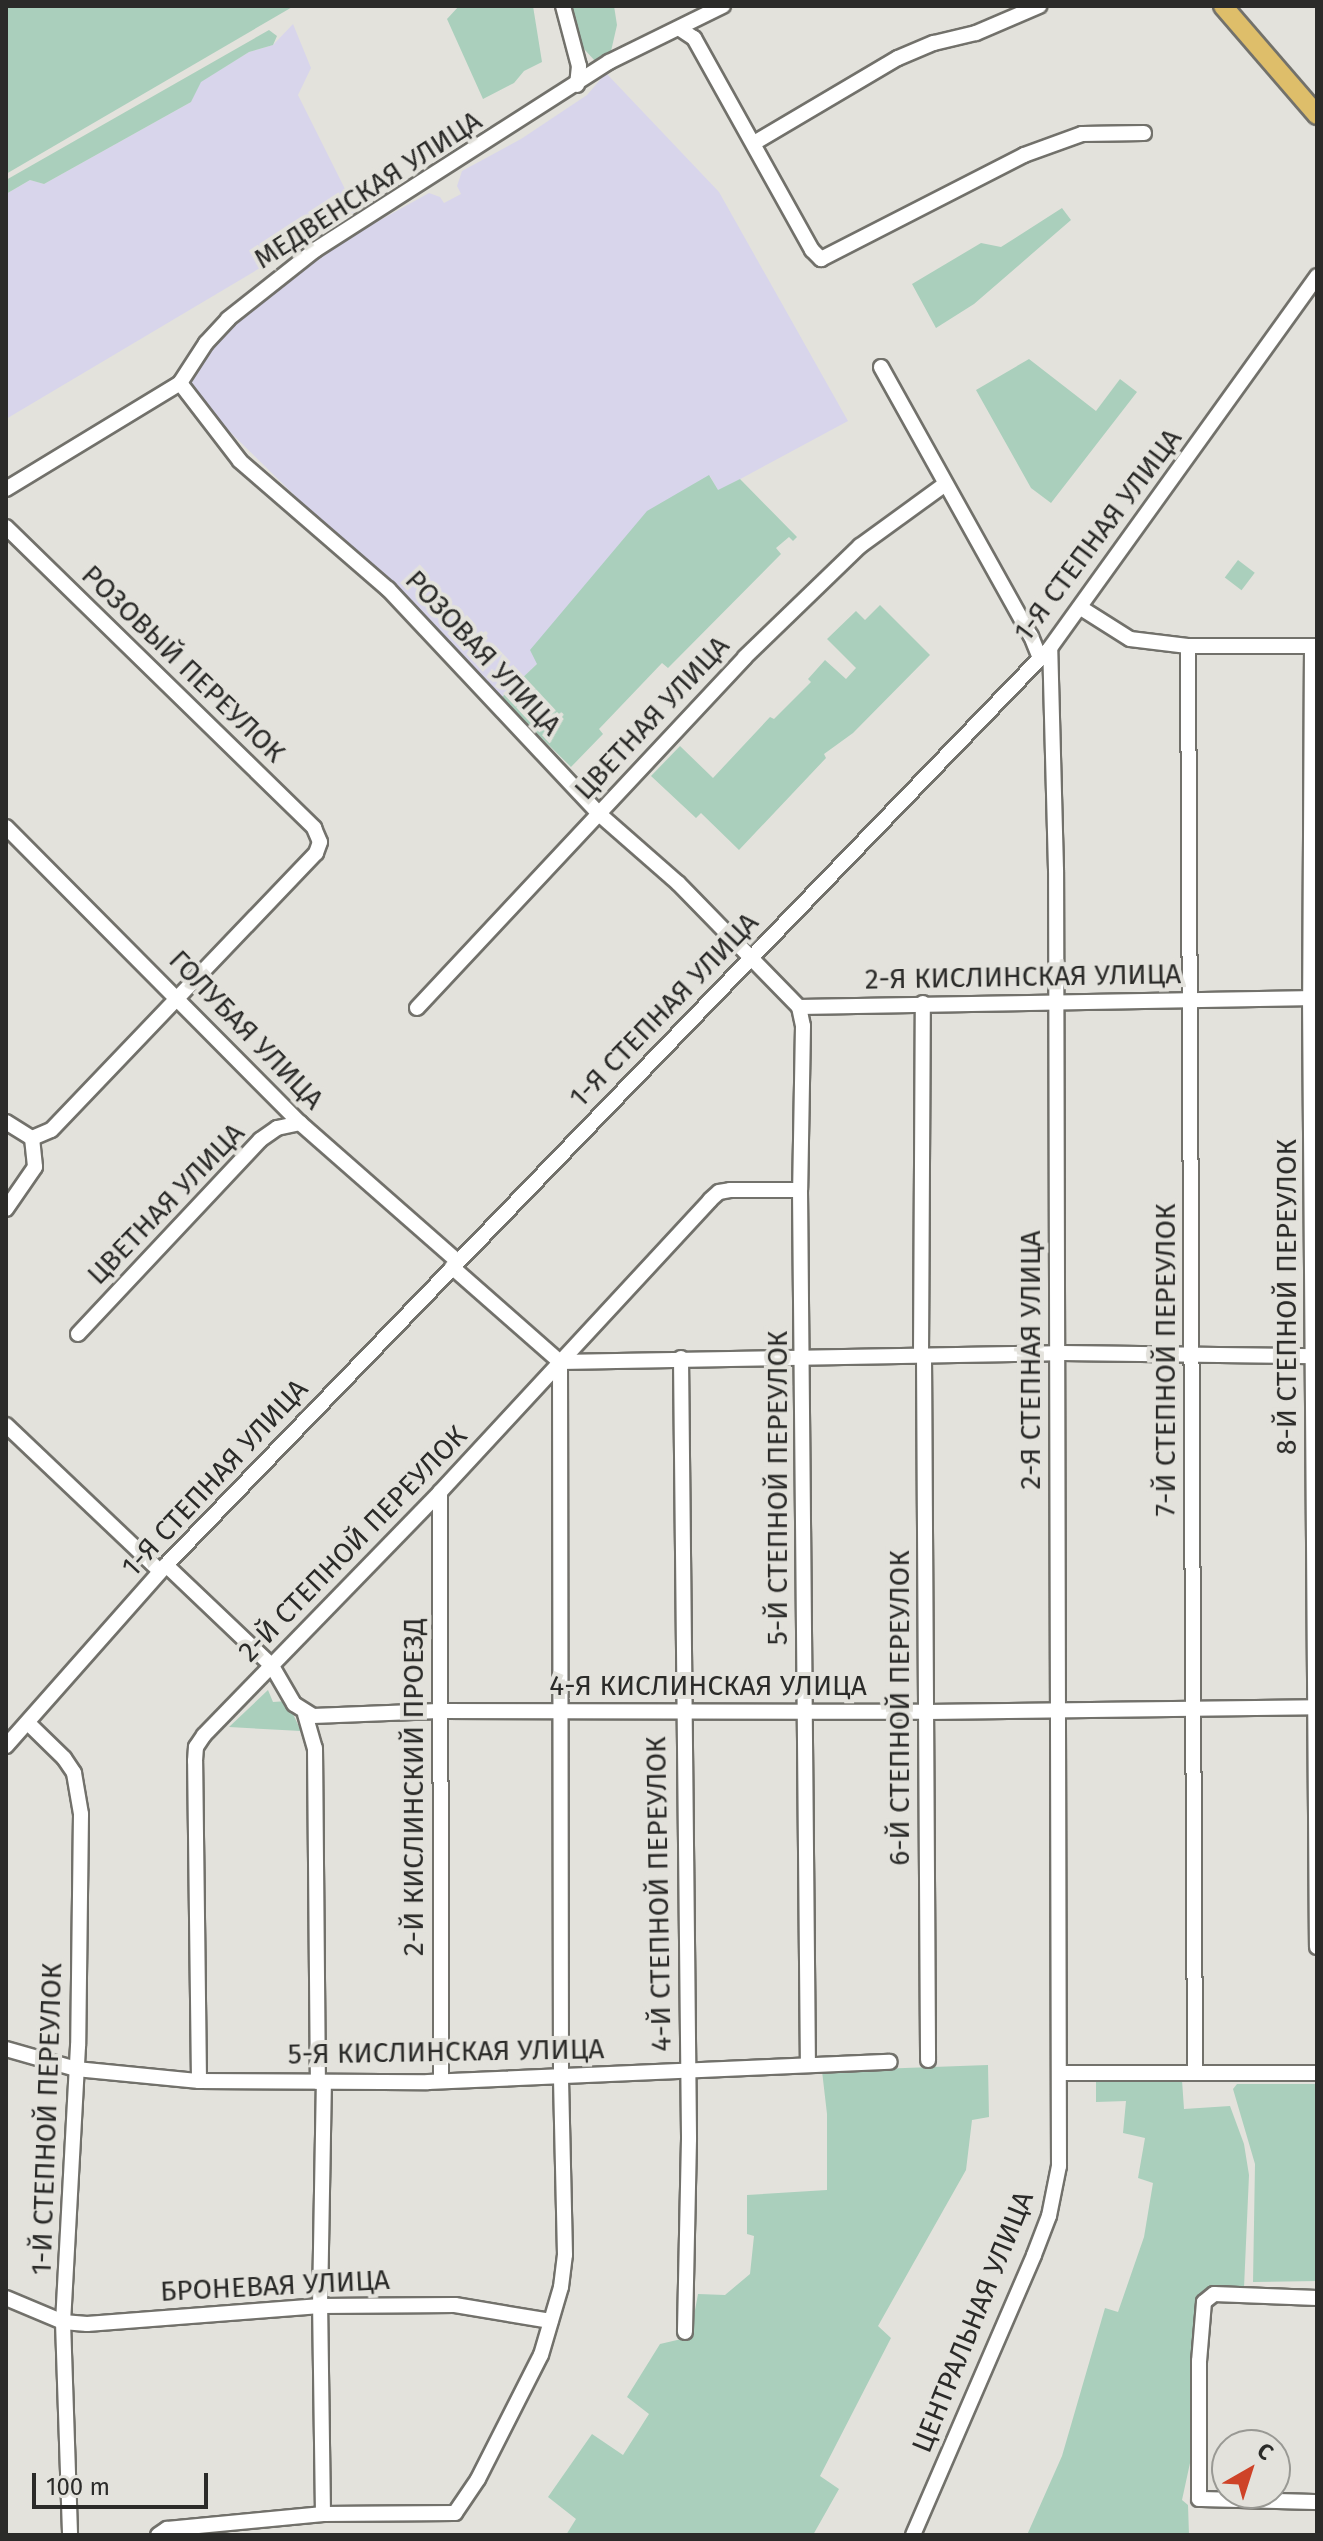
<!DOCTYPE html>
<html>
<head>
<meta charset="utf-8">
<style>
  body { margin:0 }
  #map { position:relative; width:1323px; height:2541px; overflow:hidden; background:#e3e2dc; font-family:"Fira Sans",sans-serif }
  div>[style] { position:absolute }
  .industrial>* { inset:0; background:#d8d5eb }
  .green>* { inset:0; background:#aacfbc; transform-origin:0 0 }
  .roads { filter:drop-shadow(2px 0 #72716b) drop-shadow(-2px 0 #72716b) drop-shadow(0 2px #72716b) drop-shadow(0 -2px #72716b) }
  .minor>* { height:14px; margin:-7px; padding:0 7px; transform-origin:7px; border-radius:7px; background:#fff }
  .major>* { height:18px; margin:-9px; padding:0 9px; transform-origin:9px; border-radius:9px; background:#debe6a }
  span { translate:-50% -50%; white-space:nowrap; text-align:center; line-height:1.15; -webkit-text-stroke:8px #e3e2dc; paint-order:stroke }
  .street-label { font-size:28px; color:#2b2b29 }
  .frame { position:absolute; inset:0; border:8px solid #2b2b29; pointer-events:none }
  .north { position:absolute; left:1211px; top:2429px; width:80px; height:80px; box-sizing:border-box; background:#e3e2dc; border:2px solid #999994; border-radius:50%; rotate:39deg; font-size:22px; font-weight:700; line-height:32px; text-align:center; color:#2b2b29 }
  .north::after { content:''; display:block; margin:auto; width:28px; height:36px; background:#ce4328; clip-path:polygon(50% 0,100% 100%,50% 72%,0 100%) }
  .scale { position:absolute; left:32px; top:2473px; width:176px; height:36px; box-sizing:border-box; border:4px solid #2b2b29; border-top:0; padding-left:10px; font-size:24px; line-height:28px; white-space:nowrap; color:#2b2b29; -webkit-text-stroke:6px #e3e2dc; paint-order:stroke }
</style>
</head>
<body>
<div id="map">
  <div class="industrial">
    <div style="clip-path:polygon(293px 24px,311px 68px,298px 95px,356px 211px,6px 419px,6px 194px,30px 180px,44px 184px,191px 102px,200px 82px,249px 52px,273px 45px)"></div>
    <div style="clip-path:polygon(606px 73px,719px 192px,848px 421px,718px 491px,710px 476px,537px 664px,501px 698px,180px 383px,216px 341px,276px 286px,355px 234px,429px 193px,440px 197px,444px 203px,461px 194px,457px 186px,462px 171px,521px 139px,587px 95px)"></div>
  </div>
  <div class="green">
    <div style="clip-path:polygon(6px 6px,294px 6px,6px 174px)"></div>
    <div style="clip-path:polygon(459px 6px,533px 6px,542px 62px,524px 71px,514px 83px,483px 99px,447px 19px)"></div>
    <div style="clip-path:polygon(565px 6px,614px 6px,617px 25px,606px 73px,574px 38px)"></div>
    <div style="clip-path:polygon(269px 30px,277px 36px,273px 45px,249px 52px,201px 82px,191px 102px,44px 184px,30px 180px,6px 194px,6px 180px)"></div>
    <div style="clip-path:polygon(1062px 208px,1071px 220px,974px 304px,936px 328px,912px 284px,981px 243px,1001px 247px)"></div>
    <div style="clip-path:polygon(1029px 359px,1096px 411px,1120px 379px,1137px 392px,1051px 503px,1031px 488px,976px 390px)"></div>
    <div style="clip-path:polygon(709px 475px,718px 490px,740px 479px,797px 537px,793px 541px,789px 537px,776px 548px,781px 554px,668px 668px,662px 663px,599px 729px,603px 734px,571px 767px,501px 698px,537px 664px,530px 650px,647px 511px)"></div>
    <div style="left:1238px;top:560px;width:21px;height:22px;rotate:37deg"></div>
    <div style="clip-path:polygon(880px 605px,930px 655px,853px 733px,824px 754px,826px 758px,739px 850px,701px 813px,696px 818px,651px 776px,680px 746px,713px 778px,770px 717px,774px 719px,811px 682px,808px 679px,825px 660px,846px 679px,856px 668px,827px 639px,856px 611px,865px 620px)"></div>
    <div style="clip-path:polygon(268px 1690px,273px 1702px,287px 1701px,301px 1731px,229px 1727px)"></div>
    <div style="clip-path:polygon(988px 2065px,989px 2117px,972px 2120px,966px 2170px,878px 2326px,891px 2338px,820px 2476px,839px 2489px,813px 2535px,566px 2535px,576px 2519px,548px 2497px,592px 2434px,623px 2455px,649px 2414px,627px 2397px,660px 2344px,690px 2337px,698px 2294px,725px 2295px,750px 2274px,754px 2236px,747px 2234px,747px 2195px,827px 2190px,827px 2114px,822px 2071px)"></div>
    <div style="clip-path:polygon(1134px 2077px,1182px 2080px,1184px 2109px,1230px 2106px,1244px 2144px,1249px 2175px,1244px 2288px,1216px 2289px,1197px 2327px,1190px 2385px,1190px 2463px,1182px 2500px,1188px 2505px,1189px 2535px,1027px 2535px,1062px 2456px,1105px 2308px,1118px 2312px,1144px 2237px,1153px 2183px,1138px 2178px,1145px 2138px,1123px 2133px,1126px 2101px,1096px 2102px,1096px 2080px)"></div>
    <div style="clip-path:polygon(1237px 2084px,1317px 2084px,1317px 2281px,1253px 2282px,1255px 2164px,1233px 2089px)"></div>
  </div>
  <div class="roads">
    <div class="minor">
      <div style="left:563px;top:6px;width:62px;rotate:75.1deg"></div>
      <div style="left:579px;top:66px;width:19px;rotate:96deg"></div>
      <div style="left:680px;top:29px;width:17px;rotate:33deg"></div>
      <div style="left:694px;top:38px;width:243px;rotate:60.9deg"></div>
      <div style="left:812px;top:250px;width:13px;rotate:45deg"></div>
      <div style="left:821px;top:259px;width:228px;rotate:-27.1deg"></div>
      <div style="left:1024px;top:155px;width:62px;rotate:-19.9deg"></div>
      <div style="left:1082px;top:134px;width:62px;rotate:-0.9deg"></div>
      <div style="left:754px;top:143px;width:167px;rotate:-30.6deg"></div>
      <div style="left:898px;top:58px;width:39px;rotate:-23deg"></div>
      <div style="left:934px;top:43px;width:43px;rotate:-13.4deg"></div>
      <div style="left:976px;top:33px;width:69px;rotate:-23.2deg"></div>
      <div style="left:881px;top:367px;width:308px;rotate:60.9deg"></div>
      <div style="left:1031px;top:636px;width:24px;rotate:68deg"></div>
      <div style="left:180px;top:383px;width:98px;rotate:52.4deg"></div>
      <div style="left:240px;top:461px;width:196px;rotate:40.9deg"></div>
      <div style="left:388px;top:589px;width:307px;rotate:46.8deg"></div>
      <div style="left:598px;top:813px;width:106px;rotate:41.2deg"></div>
      <div style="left:678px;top:883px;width:173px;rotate:45.7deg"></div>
      <div style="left:799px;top:1007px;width:518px;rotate:-1deg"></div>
      <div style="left:6px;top:489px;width:204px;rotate:-31.3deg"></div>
      <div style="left:180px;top:383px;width:48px;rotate:-57deg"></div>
      <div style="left:206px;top:343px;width:33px;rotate:-47deg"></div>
      <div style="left:228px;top:319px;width:111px;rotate:-38.4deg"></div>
      <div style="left:315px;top:250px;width:349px;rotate:-32.6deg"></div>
      <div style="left:609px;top:62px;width:127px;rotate:-26.2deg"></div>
      <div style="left:6px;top:527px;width:431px;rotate:44.3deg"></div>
      <div style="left:314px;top:828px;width:15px;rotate:67deg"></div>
      <div style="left:320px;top:842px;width:12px;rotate:110deg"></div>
      <div style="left:316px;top:853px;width:383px;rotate:133.7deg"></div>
      <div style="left:51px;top:1130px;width:21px;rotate:157deg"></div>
      <div style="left:32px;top:1138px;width:29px;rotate:84deg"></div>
      <div style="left:35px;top:1167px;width:51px;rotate:124.6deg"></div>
      <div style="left:1081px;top:608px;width:58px;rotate:32.3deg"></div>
      <div style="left:1130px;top:639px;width:58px;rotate:6.9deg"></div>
      <div style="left:1188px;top:646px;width:129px"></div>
      <div style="left:1188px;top:646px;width:1427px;rotate:89.72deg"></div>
      <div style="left:1312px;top:647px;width:350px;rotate:90.3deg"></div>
      <div style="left:1310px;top:997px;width:950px;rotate:89.58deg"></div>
      <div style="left:6px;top:827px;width:417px;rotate:45.2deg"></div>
      <div style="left:300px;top:1123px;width:209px;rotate:41.3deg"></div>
      <div style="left:799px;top:1007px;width:19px;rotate:78deg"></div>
      <div style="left:803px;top:1026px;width:164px;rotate:91deg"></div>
      <div style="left:800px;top:1190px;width:875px;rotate:89.48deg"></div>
      <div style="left:417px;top:1008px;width:480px;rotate:-46.9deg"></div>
      <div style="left:745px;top:657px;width:160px;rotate:-44deg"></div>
      <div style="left:860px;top:546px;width:104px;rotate:-36deg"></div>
      <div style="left:6px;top:1122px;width:31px;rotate:32deg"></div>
      <div style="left:452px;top:1267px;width:144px;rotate:41.3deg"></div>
      <div style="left:560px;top:1362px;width:497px;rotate:-1deg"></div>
      <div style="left:1057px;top:1353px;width:260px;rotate:0.7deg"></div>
      <div style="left:78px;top:1334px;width:266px;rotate:-46.8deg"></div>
      <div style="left:260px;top:1140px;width:21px;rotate:-35deg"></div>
      <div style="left:277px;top:1128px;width:24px;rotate:-12deg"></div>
      <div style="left:921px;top:1356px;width:353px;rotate:-89.7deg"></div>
      <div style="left:924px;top:1356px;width:704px;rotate:89.67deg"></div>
      <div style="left:681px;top:1358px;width:781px;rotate:89.41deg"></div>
      <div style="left:689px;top:2139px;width:193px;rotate:91.2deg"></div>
      <div style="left:6px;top:1425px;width:212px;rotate:43.5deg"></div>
      <div style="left:440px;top:1492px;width:589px;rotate:89.9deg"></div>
      <div style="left:166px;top:1565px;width:146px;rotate:43.6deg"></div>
      <div style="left:272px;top:1666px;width:44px;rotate:59.9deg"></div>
      <div style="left:294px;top:1704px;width:22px;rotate:32deg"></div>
      <div style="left:313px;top:1716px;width:126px;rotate:-2.3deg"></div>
      <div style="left:439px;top:1711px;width:487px;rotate:0.1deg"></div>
      <div style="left:926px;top:1712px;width:391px;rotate:-0.7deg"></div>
      <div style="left:305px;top:1714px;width:35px;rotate:74deg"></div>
      <div style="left:315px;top:1748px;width:334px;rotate:89.5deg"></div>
      <div style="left:28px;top:1723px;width:50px;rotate:44.2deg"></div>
      <div style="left:64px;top:1758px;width:18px;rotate:56deg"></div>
      <div style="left:74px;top:1773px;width:42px;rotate:80.3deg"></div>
      <div style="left:81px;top:1814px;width:232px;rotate:90.7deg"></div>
      <div style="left:78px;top:2046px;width:276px;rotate:93.1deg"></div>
      <div style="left:63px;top:2322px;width:213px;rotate:88.1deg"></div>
      <div style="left:6px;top:1746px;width:242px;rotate:-48.5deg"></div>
      <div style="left:166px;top:1565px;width:1274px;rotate:-46.05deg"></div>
      <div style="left:1050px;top:648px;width:458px;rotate:-54.3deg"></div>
      <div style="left:6px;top:2049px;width:73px;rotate:15.9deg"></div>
      <div style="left:76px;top:2069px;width:124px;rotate:5.6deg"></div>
      <div style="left:199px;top:2081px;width:229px;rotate:0.3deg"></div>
      <div style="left:428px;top:2082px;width:462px;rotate:-2.5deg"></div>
      <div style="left:1061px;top:2073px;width:256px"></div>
      <div style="left:199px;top:2081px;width:320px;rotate:-90.7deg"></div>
      <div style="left:195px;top:1761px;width:14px;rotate:-86deg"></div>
      <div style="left:196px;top:1747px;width:14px;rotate:-56deg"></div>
      <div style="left:204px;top:1735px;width:339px;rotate:-45.8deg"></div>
      <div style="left:440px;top:1492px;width:398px;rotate:-47.2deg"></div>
      <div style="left:710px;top:1200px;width:12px;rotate:-42deg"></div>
      <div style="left:719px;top:1192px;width:11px;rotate:-10deg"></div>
      <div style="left:730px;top:1190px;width:70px"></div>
      <div style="left:6px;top:2298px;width:62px;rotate:22.8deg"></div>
      <div style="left:63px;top:2322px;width:24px;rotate:5deg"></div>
      <div style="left:87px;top:2324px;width:234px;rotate:-4.4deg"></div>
      <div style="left:320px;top:2306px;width:135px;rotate:-0.4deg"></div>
      <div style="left:455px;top:2305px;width:97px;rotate:9.5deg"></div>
      <div style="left:1317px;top:2298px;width:103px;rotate:-177.8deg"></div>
      <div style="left:1214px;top:2294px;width:13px;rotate:141deg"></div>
      <div style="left:1204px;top:2302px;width:59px;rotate:94.8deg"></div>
      <div style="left:1199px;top:2361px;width:138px;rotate:90deg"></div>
      <div style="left:1199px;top:2499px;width:118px;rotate:1.5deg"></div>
      <div style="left:323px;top:2514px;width:208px;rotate:-90.8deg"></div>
      <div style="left:320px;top:2306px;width:224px;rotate:-89deg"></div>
      <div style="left:158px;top:2535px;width:11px;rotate:-34deg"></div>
      <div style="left:167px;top:2529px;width:157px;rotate:-5.5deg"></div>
      <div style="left:323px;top:2514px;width:132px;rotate:-0.4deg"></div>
      <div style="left:455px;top:2513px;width:41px;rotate:-55.9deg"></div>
      <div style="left:478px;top:2479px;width:139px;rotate:-63.1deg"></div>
      <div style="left:541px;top:2355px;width:71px;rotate:-73.6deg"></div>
      <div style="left:561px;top:2287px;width:32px;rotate:-83deg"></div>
      <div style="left:565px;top:2255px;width:177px;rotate:-91.3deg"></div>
      <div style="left:561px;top:2078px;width:716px;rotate:-90.08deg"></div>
      <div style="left:913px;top:2535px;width:305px;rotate:-66.6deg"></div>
      <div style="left:1034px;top:2255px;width:42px;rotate:-69deg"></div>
      <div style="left:1049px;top:2216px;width:51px;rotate:-78.7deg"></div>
      <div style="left:1059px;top:2166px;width:1296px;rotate:-90.13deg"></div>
      <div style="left:1056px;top:870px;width:222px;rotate:-91.5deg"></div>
    </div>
    <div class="major">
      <div style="left:1223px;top:6px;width:144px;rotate:49.2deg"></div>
    </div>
  </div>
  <div class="street-label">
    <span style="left:368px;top:190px;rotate:-33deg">МЕДВЕНСКАЯ УЛИЦА</span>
    <span style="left:1098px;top:535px;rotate:-53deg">1-Я СТЕПНАЯ УЛИЦА</span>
    <span style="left:483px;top:653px;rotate:47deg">РОЗОВАЯ УЛИЦА</span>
    <span style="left:183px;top:664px;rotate:44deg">РОЗОВЫЙ ПЕРЕУЛОК</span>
    <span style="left:652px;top:718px;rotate:-47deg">ЦВЕТНАЯ УЛИЦА</span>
    <span style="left:1023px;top:977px;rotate:-1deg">2-Я КИСЛИНСКАЯ УЛИЦА</span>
    <span style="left:664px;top:1010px;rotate:-46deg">1-Я СТЕПНАЯ УЛИЦА</span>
    <span style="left:246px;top:1030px;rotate:46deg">ГОЛУБАЯ УЛИЦА</span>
    <span style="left:166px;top:1204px;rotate:-46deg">ЦВЕТНАЯ УЛИЦА</span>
    <span style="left:1287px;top:1297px;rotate:-90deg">8-Й СТЕПНОЙ ПЕРЕУЛОК</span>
    <span style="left:1031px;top:1360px;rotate:-90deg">2-Я СТЕПНАЯ УЛИЦА</span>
    <span style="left:1166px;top:1360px;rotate:-90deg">7-Й СТЕПНОЙ ПЕРЕУЛОК</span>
    <span style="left:215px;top:1478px;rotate:-47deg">1-Я СТЕПНАЯ УЛИЦА</span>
    <span style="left:778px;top:1488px;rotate:-90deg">5-Й СТЕПНОЙ ПЕРЕУЛОК</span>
    <span style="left:353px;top:1544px;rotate:-46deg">2-Й СТЕПНОЙ ПЕРЕУЛОК</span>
    <span style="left:708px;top:1686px">4-Я КИСЛИНСКАЯ УЛИЦА</span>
    <span style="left:900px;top:1708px;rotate:-90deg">6-Й СТЕПНОЙ ПЕРЕУЛОК</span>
    <span style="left:414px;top:1787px;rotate:-90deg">2-Й КИСЛИНСКИЙ ПРОЕЗД</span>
    <span style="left:659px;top:1894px;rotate:-91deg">4-Й СТЕПНОЙ ПЕРЕУЛОК</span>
    <span style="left:446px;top:2052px;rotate:-1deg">5-Я КИСЛИНСКАЯ УЛИЦА</span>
    <span style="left:47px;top:2119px;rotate:-88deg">1-Й СТЕПНОЙ ПЕРЕУЛОК</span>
    <span style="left:275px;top:2286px;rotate:-3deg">БРОНЕВАЯ УЛИЦА</span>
    <span style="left:973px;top:2322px;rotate:-68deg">ЦЕНТРАЛЬНАЯ УЛИЦА</span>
  </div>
  <div class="frame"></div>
  <div class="north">С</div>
  <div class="scale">100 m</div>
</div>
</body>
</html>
